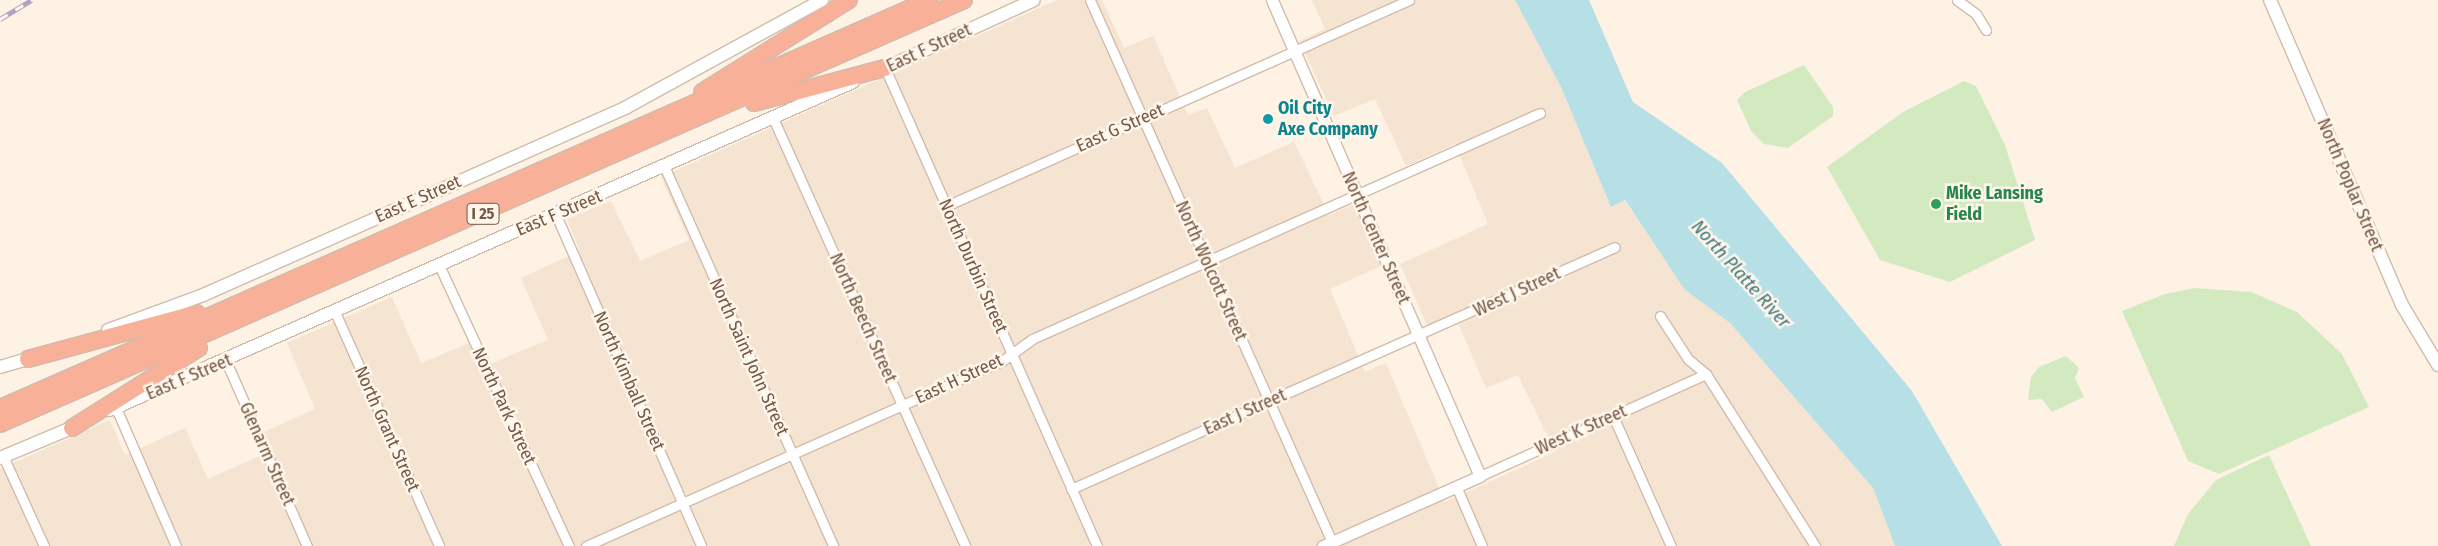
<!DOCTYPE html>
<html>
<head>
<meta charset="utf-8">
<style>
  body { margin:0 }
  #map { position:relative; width:2438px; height:546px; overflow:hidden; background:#fdf2e3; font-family:"Fira Sans Condensed",sans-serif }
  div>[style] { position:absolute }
  .residential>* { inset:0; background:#f4e4d1 }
  .green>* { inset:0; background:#d3eac1 }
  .water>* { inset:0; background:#b7e0e6 }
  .roads { filter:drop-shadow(1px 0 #d0bcac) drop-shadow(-1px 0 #d0bcac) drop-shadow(0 1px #d0bcac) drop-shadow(0 -1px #d0bcac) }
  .minor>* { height:9px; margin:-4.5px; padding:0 4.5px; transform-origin:4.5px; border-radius:4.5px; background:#fff }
  .tertiary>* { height:11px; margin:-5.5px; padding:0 5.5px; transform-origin:5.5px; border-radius:5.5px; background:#fff }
  .secondary>* { height:12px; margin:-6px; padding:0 6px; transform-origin:6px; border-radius:6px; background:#fff }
  .motorway>* { height:16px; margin:-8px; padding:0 8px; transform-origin:8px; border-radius:8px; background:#f8b099 }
  .rail>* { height:5px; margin-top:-2.5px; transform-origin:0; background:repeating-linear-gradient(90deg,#fff6ea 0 9px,#b4a2c6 0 18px); box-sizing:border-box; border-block:1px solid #b4a2c6 }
  .dots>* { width:14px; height:14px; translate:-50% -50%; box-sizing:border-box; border:2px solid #fff6ea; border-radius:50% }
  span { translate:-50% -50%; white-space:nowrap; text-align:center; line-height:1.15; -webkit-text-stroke:5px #fff6ea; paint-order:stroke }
  .shield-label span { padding:1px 4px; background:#fff6ea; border:1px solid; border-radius:4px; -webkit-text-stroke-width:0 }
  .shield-label { font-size:16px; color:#755849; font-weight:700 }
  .street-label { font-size:18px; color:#755849 }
  .culture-label { font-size:18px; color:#0d838f; font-weight:700 }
  .left { translate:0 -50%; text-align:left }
  .leisure-label { font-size:18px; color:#27864d; font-weight:700 }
  .water-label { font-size:19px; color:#3f7882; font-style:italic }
</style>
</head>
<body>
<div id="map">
  <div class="residential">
    <div style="clip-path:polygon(1057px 0,1102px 0,1124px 48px,1153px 36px,1188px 115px,1207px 108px,1235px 168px,1294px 142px,1329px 215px,1355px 204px,1383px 265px,1330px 289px,1365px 372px,1386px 363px,1445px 502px,1555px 452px,1518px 375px,1486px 388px,1454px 314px,1427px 325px,1400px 264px,1488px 224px,1455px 144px,1406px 166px,1375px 99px,1334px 116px,1299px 41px,1325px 29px,1312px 0,1515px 0,1561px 87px,1611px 207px,1624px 200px,1684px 289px,1730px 323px,1873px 488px,1895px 546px,0 546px,0 469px,110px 420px,125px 455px,185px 428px,208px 479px,271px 451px,264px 432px,315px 409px,287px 343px,392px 297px,421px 363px,469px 343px,480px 368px,548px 340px,521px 278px,580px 251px,567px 219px,611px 201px,640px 261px,689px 240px,661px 177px)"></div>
  </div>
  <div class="green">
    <div style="clip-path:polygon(1804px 65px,1833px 107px,1833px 116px,1788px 148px,1764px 144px,1751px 131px,1737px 100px,1745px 92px)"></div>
    <div style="clip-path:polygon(1964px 81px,1976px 86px,2005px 145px,2035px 240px,1950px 282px,1880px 260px,1827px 167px,1903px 112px)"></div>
    <div style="clip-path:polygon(2196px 288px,2251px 292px,2297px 312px,2342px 354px,2369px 407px,2219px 474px,2188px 461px,2122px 311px,2165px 294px)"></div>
    <div style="clip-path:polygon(2066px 356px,2079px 368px,2075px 378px,2084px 397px,2052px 412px,2042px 399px,2028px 400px,2031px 377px,2039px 367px)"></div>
    <div style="clip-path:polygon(2269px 455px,2311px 546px,2174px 546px,2188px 514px,2216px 480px)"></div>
  </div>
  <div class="water">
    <div style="clip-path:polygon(1515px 0,1589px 0,1633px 102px,1722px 163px,1912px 391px,2002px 546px,1895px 546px,1873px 488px,1730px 323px,1684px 289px,1625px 200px,1611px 207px,1561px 87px)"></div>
  </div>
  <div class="roads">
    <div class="minor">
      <div style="left:1090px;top:0;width:594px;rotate:65.94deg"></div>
      <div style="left:1957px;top:0;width:24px;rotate:36deg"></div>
      <div style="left:1976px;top:14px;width:19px;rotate:58deg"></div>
      <div style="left:885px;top:68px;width:523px;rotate:66.08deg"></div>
      <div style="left:773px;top:118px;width:469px;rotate:65.8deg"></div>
      <div style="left:665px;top:168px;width:414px;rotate:66deg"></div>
      <div style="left:946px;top:206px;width:507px;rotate:-23.99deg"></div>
      <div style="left:556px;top:215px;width:361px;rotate:66.3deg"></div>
      <div style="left:439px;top:265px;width:310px;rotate:65.2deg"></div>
      <div style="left:335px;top:312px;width:256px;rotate:66deg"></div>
      <div style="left:1660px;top:316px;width:51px;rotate:56.9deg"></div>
      <div style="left:1688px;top:359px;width:23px;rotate:40deg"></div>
      <div style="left:1706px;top:374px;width:204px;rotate:57.6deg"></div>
      <div style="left:226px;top:361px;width:202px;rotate:66.4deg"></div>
      <div style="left:116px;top:408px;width:150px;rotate:66.5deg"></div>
      <div style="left:1613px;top:416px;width:142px;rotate:66deg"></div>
      <div style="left:3px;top:456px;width:99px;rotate:65.5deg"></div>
      <div style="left:1480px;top:476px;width:248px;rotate:-24.3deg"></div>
      <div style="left:1456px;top:486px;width:65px;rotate:66.6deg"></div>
      <div style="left:1071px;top:489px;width:595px;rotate:-23.98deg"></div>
      <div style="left:586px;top:546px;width:455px;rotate:-24deg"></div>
      <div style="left:1002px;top:361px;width:37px;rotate:-36deg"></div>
      <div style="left:1032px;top:339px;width:556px;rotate:-23.98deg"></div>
    </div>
    <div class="tertiary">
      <div style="left:1272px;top:0;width:519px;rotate:66.4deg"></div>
      <div style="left:1480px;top:476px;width:172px;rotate:156deg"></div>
    </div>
    <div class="secondary">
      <div style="left:2270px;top:0;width:332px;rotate:66.6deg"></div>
      <div style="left:2402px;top:305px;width:70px;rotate:59deg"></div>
      <div style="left:879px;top:71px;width:170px;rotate:-24.6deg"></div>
      <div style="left:108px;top:330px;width:101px;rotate:-20.2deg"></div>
      <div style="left:203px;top:295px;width:462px;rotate:-23.9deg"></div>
      <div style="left:625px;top:108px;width:225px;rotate:-28.7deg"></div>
      <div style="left:0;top:367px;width:36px;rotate:-16deg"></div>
      <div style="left:110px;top:410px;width:812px;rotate:-23.82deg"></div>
      <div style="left:0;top:458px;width:88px;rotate:-22.8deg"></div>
    </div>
    <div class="motorway">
      <div style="left:702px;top:92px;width:173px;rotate:-32deg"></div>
      <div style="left:754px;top:103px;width:136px;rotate:-15deg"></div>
      <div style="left:28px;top:359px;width:175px;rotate:-15.2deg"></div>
      <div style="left:0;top:408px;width:1015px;rotate:-23.71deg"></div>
      <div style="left:0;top:424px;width:1053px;rotate:-23.74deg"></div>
      <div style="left:72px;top:428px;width:150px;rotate:-32.2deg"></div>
    </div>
  </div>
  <div class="rail">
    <div style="left:0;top:19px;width:37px;rotate:-31deg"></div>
  </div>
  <div class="dots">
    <div style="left:1268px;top:119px;background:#0f9aa8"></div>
    <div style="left:1936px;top:204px;background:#2e9e5b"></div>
  </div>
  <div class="shield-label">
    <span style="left:483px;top:214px">I 25</span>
  </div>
  <div class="street-label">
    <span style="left:929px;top:48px;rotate:-25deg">East F Street</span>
    <span style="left:1120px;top:128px;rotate:-24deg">East G Street</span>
    <span style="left:2350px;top:185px;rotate:67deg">North Poplar Street</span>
    <span style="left:418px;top:199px;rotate:-24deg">East E Street</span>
    <span style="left:559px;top:213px;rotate:-23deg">East F Street</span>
    <span style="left:1376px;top:238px;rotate:66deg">North Center Street</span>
    <span style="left:973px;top:266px;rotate:66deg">North Durbin Street</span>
    <span style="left:1211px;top:271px;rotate:66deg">North Wolcott Street</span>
    <span style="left:1517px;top:292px;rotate:-25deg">West J Street</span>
    <span style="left:863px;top:318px;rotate:66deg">North Beech Street</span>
    <span style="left:749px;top:357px;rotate:66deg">North Saint John Street</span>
    <span style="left:189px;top:377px;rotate:-23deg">East F Street</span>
    <span style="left:959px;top:379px;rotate:-25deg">East H Street</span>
    <span style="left:629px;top:381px;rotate:66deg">North Kimball Street</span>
    <span style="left:504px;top:406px;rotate:65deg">North Park Street</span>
    <span style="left:1245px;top:412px;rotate:-24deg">East J Street</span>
    <span style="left:387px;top:429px;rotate:66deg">North Grant Street</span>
    <span style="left:1581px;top:430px;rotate:-24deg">West K Street</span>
    <span style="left:267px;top:454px;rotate:66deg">Glenarm Street</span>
  </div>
  <div class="culture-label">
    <span class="left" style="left:1278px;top:119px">Oil City<br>Axe Company</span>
  </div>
  <div class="leisure-label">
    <span class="left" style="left:1946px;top:204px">Mike Lansing<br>Field</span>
  </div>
  <div class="water-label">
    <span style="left:1741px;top:274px;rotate:48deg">North Platte River</span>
  </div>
</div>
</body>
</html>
